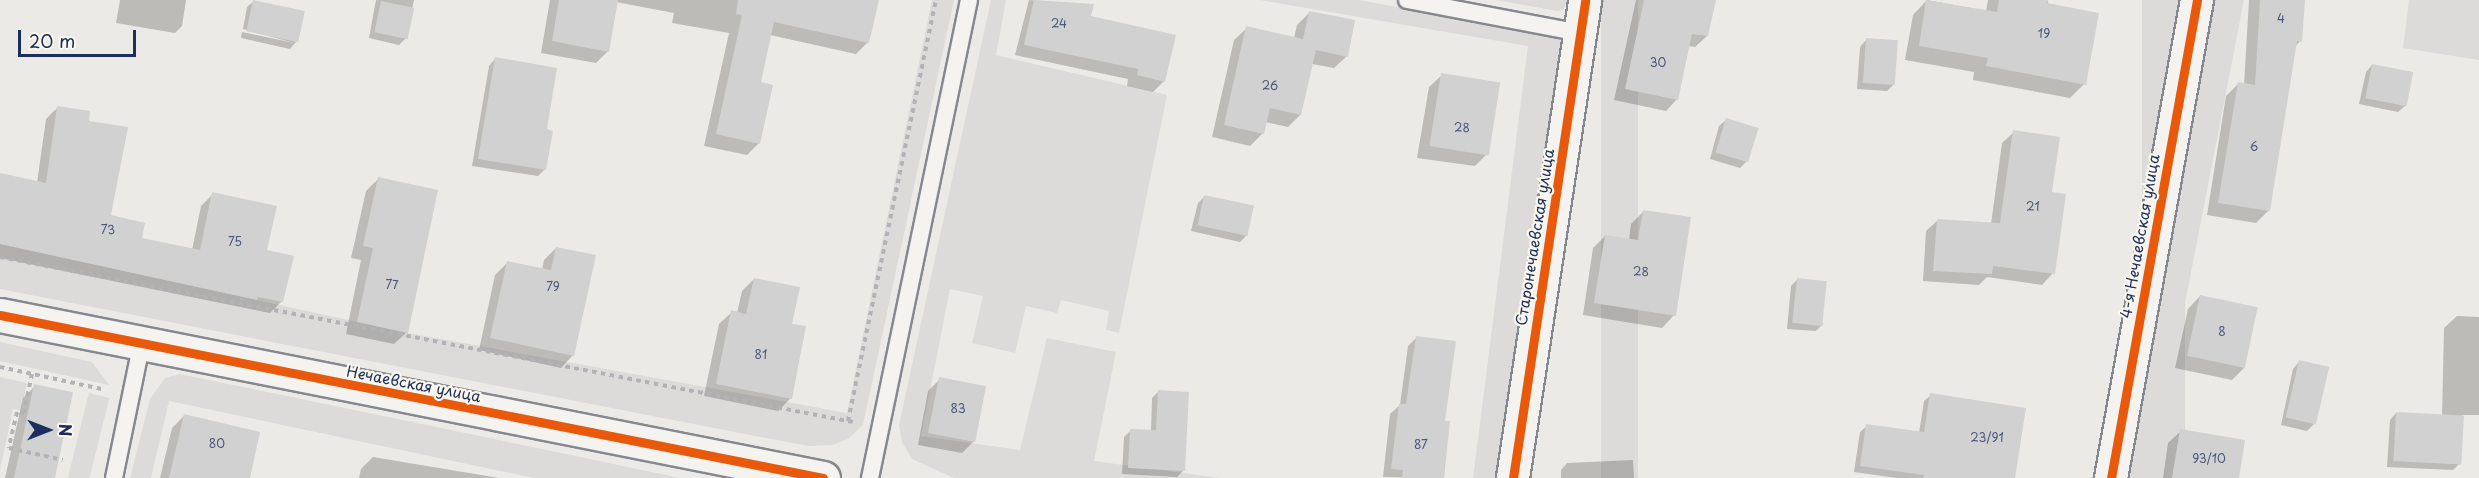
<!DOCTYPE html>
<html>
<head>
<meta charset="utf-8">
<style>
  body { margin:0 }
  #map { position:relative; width:2479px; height:478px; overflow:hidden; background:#eceae6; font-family:"Playpen Sans",sans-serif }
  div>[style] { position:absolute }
  .green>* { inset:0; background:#dcdbd9; transform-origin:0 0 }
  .shadow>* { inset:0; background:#0003 }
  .building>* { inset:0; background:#d2d1d1; transform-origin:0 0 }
  .path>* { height:4px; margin-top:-2px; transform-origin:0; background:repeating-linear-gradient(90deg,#b1b3b6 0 4.5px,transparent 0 9px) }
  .roads { filter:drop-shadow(2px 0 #85888f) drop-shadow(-2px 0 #85888f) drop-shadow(0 2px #85888f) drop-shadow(0 -2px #85888f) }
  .lane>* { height:16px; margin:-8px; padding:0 8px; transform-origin:8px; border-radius:8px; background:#f4f3ef }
  .street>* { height:32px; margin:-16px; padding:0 16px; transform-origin:16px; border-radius:16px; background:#f4f3ef }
  .secondary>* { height:33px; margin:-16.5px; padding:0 16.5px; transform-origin:16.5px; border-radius:16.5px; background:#f4f3ef }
  .cycleway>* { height:9px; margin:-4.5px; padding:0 4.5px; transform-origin:4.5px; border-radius:4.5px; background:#e8590c }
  span { translate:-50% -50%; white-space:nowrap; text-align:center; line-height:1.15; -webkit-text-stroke:4.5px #fbf7ec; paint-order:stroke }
  .number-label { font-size:12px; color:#49587b }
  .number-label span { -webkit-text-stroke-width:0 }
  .street-label { font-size:15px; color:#1b2f5e }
  .north { position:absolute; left:18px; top:400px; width:60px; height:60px; -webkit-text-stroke:4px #fbf7ec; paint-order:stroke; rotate:90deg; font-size:16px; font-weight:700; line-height:24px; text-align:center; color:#1b2f5e }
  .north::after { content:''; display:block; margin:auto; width:21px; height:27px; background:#1b2f5e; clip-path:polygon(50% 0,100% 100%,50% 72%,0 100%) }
  .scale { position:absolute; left:18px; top:30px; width:118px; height:27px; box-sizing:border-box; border:3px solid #1b2f5e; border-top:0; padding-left:8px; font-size:18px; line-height:21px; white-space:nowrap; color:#1b2f5e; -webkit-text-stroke:4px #fbf7ec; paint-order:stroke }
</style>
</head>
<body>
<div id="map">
  <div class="green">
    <div style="clip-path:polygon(932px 0,954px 0,863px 425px,848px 439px,832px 445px,809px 446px,771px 439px,0 289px,0 244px,408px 333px,847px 413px)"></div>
    <div style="clip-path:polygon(991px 0,1006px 0,996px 55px,1167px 95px,1119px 333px,1106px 330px,1109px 311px,1061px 300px,1057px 313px,1026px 306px,1015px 353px,972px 343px,983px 296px,950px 289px,921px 436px,1020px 450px,1047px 338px,1116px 352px,1094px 461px,1220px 478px,954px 478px,912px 459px,902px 442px,899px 425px)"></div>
    <div style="clip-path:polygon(1260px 0,1359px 0,1556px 36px,1562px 42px,1564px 50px,1498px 478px,1473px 478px,1528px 46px)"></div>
    <div style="clip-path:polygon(1496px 0,1568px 0,1563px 10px,1557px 11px)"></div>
    <div style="left:1601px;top:0;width:37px;height:484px"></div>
    <div style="left:2142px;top:0;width:43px;height:487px"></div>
    <div style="clip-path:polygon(2213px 0,2244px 0,2151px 478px,2127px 478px)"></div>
    <div style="clip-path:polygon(2409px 0,2479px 0,2479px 60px,2403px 48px)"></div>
    <div style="clip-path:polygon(0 342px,92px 362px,109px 385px,0 361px)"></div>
    <div style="clip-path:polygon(180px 374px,547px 450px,680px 478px,534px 478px,169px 401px,151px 478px,130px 478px,150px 399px,165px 378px)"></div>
    <div style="clip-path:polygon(0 377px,27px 383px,21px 410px,13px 409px,0 470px)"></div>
    <div style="left:89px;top:393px;width:21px;height:87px;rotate:14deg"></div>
  </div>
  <div class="shadow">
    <div style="clip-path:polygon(120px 0,186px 0,182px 26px,175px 33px,116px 23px)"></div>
    <div style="clip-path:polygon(376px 0,414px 0,406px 38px,399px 45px,369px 38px)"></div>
    <div style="clip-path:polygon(550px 0,877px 0,868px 42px,856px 54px,770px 35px,759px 83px,759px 143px,747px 155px,704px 146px,729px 33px,672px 23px,674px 13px,616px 2px,608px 51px,596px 63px,541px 53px)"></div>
    <div style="clip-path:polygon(1029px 0,1092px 5px,1089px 17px,1164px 81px,1153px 92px,1127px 86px,1128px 79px,1015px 55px)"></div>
    <div style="clip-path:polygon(1636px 0,1714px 0,1707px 36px,1695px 47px,1688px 46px,1677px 99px,1666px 111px,1614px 100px)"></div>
    <div style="clip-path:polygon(1927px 0,1986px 11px,1988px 0,2047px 0,2084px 84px,2070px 98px,1973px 80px,1974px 72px,1905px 60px,1913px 15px)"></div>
    <div style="clip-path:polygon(2249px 0,2303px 0,2300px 41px,2295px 47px,2269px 210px,2256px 223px,2207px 215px,2226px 96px,2238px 84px,2244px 85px)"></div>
    <div style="clip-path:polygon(254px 1px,296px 42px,290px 49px,241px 38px,242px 32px,294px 43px,243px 29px,247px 7px)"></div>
    <div style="clip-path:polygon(1309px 13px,1347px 56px,1334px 68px,1312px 64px,1300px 115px,1288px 127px,1265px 122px,1263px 133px,1250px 146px,1212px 137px,1234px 40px,1247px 28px,1294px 38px,1297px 25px)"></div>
    <div style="clip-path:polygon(1866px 40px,1894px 84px,1887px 91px,1857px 89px,1860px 47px)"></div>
    <div style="clip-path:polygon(495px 59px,545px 131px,545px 169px,538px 176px,472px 166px,489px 66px)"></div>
    <div style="clip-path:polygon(2372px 65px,2405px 106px,2398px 112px,2359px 104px,2366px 72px)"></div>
    <div style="clip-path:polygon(1442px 75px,1487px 154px,1475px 166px,1417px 158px,1429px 87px)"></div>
    <div style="clip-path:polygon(57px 108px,87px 122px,109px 216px,140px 239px,192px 250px,201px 206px,213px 194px,266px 251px,282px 301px,270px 313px,0 258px,0 174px,37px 183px,46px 119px)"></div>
    <div style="clip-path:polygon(1726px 120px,1747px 161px,1740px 168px,1710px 159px,1719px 126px)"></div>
    <div style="clip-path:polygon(2014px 132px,2053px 273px,2042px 285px,1987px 277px,1979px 285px,1923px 281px,1926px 231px,1938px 220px,1991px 224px,2002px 143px)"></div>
    <div style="clip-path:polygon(378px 179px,407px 332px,394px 344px,346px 334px,361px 260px,351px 258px,366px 191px)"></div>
    <div style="clip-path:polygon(1205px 196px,1252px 207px,1246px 236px,1240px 242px,1191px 231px,1198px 203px)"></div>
    <div style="clip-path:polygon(1643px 212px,1674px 315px,1662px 328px,1583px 315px,1593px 248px,1605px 236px,1629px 240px,1631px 224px)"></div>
    <div style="clip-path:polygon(556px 248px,573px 355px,561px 368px,479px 350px,495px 275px,507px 263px,542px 270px,544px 260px)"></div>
    <div style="clip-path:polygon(754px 279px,791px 325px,804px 327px,790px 399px,778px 411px,704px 396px,719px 324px,732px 312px,737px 313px,742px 291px)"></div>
    <div style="clip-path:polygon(1797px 280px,1823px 324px,1816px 331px,1787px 329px,1791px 286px)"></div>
    <div style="clip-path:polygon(2200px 296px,2244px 368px,2232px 380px,2175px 368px,2188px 309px)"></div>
    <div style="clip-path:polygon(2457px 316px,2479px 317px,2479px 415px,2462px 415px,2460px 463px,2453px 470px,2387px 467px,2390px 420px,2396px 413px,2442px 416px,2444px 328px)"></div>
    <div style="clip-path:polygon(1417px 337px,1443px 422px,1442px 478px,1383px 477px,1390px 414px,1400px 405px,1408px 346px)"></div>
    <div style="clip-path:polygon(2299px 362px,2314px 424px,2307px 431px,2281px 425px,2293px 369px)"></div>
    <div style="clip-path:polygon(940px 379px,974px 441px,962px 453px,918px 445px,928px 391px)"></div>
    <div style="clip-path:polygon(35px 386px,53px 478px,5px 478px,23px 398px)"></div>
    <div style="clip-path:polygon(1159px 391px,1184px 470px,1177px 477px,1122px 474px,1124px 437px,1131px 430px,1151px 431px,1152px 398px)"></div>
    <div style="clip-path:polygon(1931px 395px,2013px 478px,1896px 478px,1854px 472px,1860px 432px,1867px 426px,1919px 433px,1924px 401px)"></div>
    <div style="clip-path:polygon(184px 416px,249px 478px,160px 478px,172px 428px)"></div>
    <div style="clip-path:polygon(2181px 431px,2238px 478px,2163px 478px,2168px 443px)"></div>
    <div style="clip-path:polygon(373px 457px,499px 478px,359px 478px,361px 469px)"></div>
    <div style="clip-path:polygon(1633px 460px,1634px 478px,1561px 478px,1561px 470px,1567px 463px)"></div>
  </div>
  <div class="building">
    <div style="left:253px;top:0;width:53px;height:32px;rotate:12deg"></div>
    <div style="clip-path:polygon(559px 0,618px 0,609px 52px,552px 41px)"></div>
    <div style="clip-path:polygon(738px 0,879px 0,869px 43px,774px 22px,761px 82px,773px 85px,760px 144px,716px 134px,742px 15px,736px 14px)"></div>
    <div style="clip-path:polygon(1034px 0,1094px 4px,1091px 16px,1176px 35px,1165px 82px,1137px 75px,1138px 69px,1024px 45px)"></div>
    <div style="clip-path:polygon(1644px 0,1716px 0,1708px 36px,1692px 34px,1678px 100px,1625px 89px)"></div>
    <div style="clip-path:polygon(1926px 0,1997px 12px,1999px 0,2048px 0,2047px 3px,2099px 13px,2086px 85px,1986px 66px,1988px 58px,1919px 46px)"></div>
    <div style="clip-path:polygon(2260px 0,2305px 0,2302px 42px,2297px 41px,2270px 211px,2218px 203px,2238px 82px,2255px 85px)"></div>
    <div style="left:381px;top:1px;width:34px;height:32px;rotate:12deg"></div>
    <div style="clip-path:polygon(1309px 11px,1355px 20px,1348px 57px,1316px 50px,1301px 115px,1270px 108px,1264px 134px,1224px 125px,1246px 26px,1303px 39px)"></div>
    <div style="left:1866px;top:38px;width:32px;height:45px;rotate:4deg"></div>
    <div style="clip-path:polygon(495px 57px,557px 68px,547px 129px,553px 131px,546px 170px,478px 159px)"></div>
    <div style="left:2372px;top:64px;width:42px;height:35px;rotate:11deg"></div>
    <div style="left:1441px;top:73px;width:60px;height:74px;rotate:9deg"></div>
    <div style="clip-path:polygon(57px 106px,90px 111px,89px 121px,128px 127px,111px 215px,145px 223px,142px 238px,200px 250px,212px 192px,277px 206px,267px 250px,294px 256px,283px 302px,258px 297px,257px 300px,0 244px,0 173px,46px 183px)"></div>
    <div style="left:1726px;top:118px;width:34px;height:36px;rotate:17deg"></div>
    <div style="clip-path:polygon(2013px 130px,2060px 137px,2052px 192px,2066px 194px,2055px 274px,1993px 266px,1992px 274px,1933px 271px,1937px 219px,2000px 223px)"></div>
    <div style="clip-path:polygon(378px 177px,438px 190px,408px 333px,357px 322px,373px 248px,363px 246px)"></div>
    <div style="left:1204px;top:195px;width:51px;height:31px;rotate:12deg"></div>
    <div style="clip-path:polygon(1643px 210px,1691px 217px,1676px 316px,1594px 303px,1605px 235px,1638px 240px)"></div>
    <div style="clip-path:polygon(556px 247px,596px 255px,574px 356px,490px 338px,507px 261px,551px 270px)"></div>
    <div style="clip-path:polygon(754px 278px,800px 287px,792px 324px,806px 326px,792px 399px,716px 384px,731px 310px,746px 314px)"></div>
    <div style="left:1797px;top:278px;width:30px;height:45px;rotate:6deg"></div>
    <div style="left:2200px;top:295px;width:59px;height:62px;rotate:12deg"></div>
    <div style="clip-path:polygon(1416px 336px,1456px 341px,1445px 421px,1450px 421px,1444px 478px,1402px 478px,1403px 470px,1391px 469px,1399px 404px,1406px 404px)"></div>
    <div style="left:2299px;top:360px;width:31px;height:59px;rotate:13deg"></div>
    <div style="left:939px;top:377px;width:48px;height:57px;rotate:11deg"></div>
    <div style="left:34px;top:384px;width:40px;height:96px;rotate:12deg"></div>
    <div style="clip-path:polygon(1158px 390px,1189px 392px,1185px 471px,1128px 468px,1130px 429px,1156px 430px)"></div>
    <div style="clip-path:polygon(1930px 393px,2026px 408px,2015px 478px,1923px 478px,1924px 475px,1860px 466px,1866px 424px,1924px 432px)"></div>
    <div style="left:2396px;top:412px;width:68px;height:49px;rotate:3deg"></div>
    <div style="clip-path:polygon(184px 414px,260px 432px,250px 478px,169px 478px)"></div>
    <div style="clip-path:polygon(2180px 429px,2245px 440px,2239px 478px,2172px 478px)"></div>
  </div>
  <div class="path">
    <div style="left:0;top:257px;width:869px;rotate:10.95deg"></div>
    <div style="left:0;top:367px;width:104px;rotate:12.2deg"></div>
    <div style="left:32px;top:374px;width:40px;rotate:102deg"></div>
    <div style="left:24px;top:413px;width:7px;rotate:-172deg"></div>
    <div style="left:17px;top:412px;width:37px;rotate:103deg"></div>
    <div style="left:9px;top:448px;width:55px;rotate:12.5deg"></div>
    <div style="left:848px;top:421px;width:430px;rotate:-78.2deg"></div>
  </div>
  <div class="roads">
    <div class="lane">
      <div style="left:1407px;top:0;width:176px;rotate:10.8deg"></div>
      <div style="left:114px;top:478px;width:135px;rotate:-78.4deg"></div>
      <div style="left:870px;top:478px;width:488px;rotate:-78.3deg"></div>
    </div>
    <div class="street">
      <div style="left:1513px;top:478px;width:483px;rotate:-81.4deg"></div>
      <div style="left:2111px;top:478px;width:486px;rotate:-79.8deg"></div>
    </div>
    <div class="secondary">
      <div style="left:0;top:315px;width:839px;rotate:11.2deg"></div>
    </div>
  </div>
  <div class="cycleway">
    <div style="left:0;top:315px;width:839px;rotate:11.2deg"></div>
    <div style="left:1513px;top:478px;width:483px;rotate:-81.4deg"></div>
    <div style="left:2111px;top:478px;width:486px;rotate:-79.8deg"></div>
  </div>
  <div class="number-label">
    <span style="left:2281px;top:19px">4</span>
    <span style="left:1059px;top:24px">24</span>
    <span style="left:2044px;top:34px">19</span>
    <span style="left:1658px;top:63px">30</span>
    <span style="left:1270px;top:86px">26</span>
    <span style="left:1462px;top:128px">28</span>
    <span style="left:2254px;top:147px">6</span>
    <span style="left:2033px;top:207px">21</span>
    <span style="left:108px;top:230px">73</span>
    <span style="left:235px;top:242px">75</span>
    <span style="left:1641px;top:272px">28</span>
    <span style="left:392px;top:285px">77</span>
    <span style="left:553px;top:287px">79</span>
    <span style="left:2222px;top:332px">8</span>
    <span style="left:761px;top:355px">81</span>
    <span style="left:958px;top:409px">83</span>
    <span style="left:1987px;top:438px">23/91</span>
    <span style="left:217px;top:444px">80</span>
    <span style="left:1421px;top:445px">87</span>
    <span style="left:2209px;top:459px">93/10</span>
  </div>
  <div class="street-label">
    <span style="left:2139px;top:236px;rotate:-80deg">4-я Нечаевская улица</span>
    <span style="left:1534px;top:237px;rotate:-81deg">Старонечаевская улица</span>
    <span style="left:414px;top:383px;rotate:11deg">Нечаевская улица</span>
  </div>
  <div class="north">N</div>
  <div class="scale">20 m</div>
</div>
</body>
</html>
